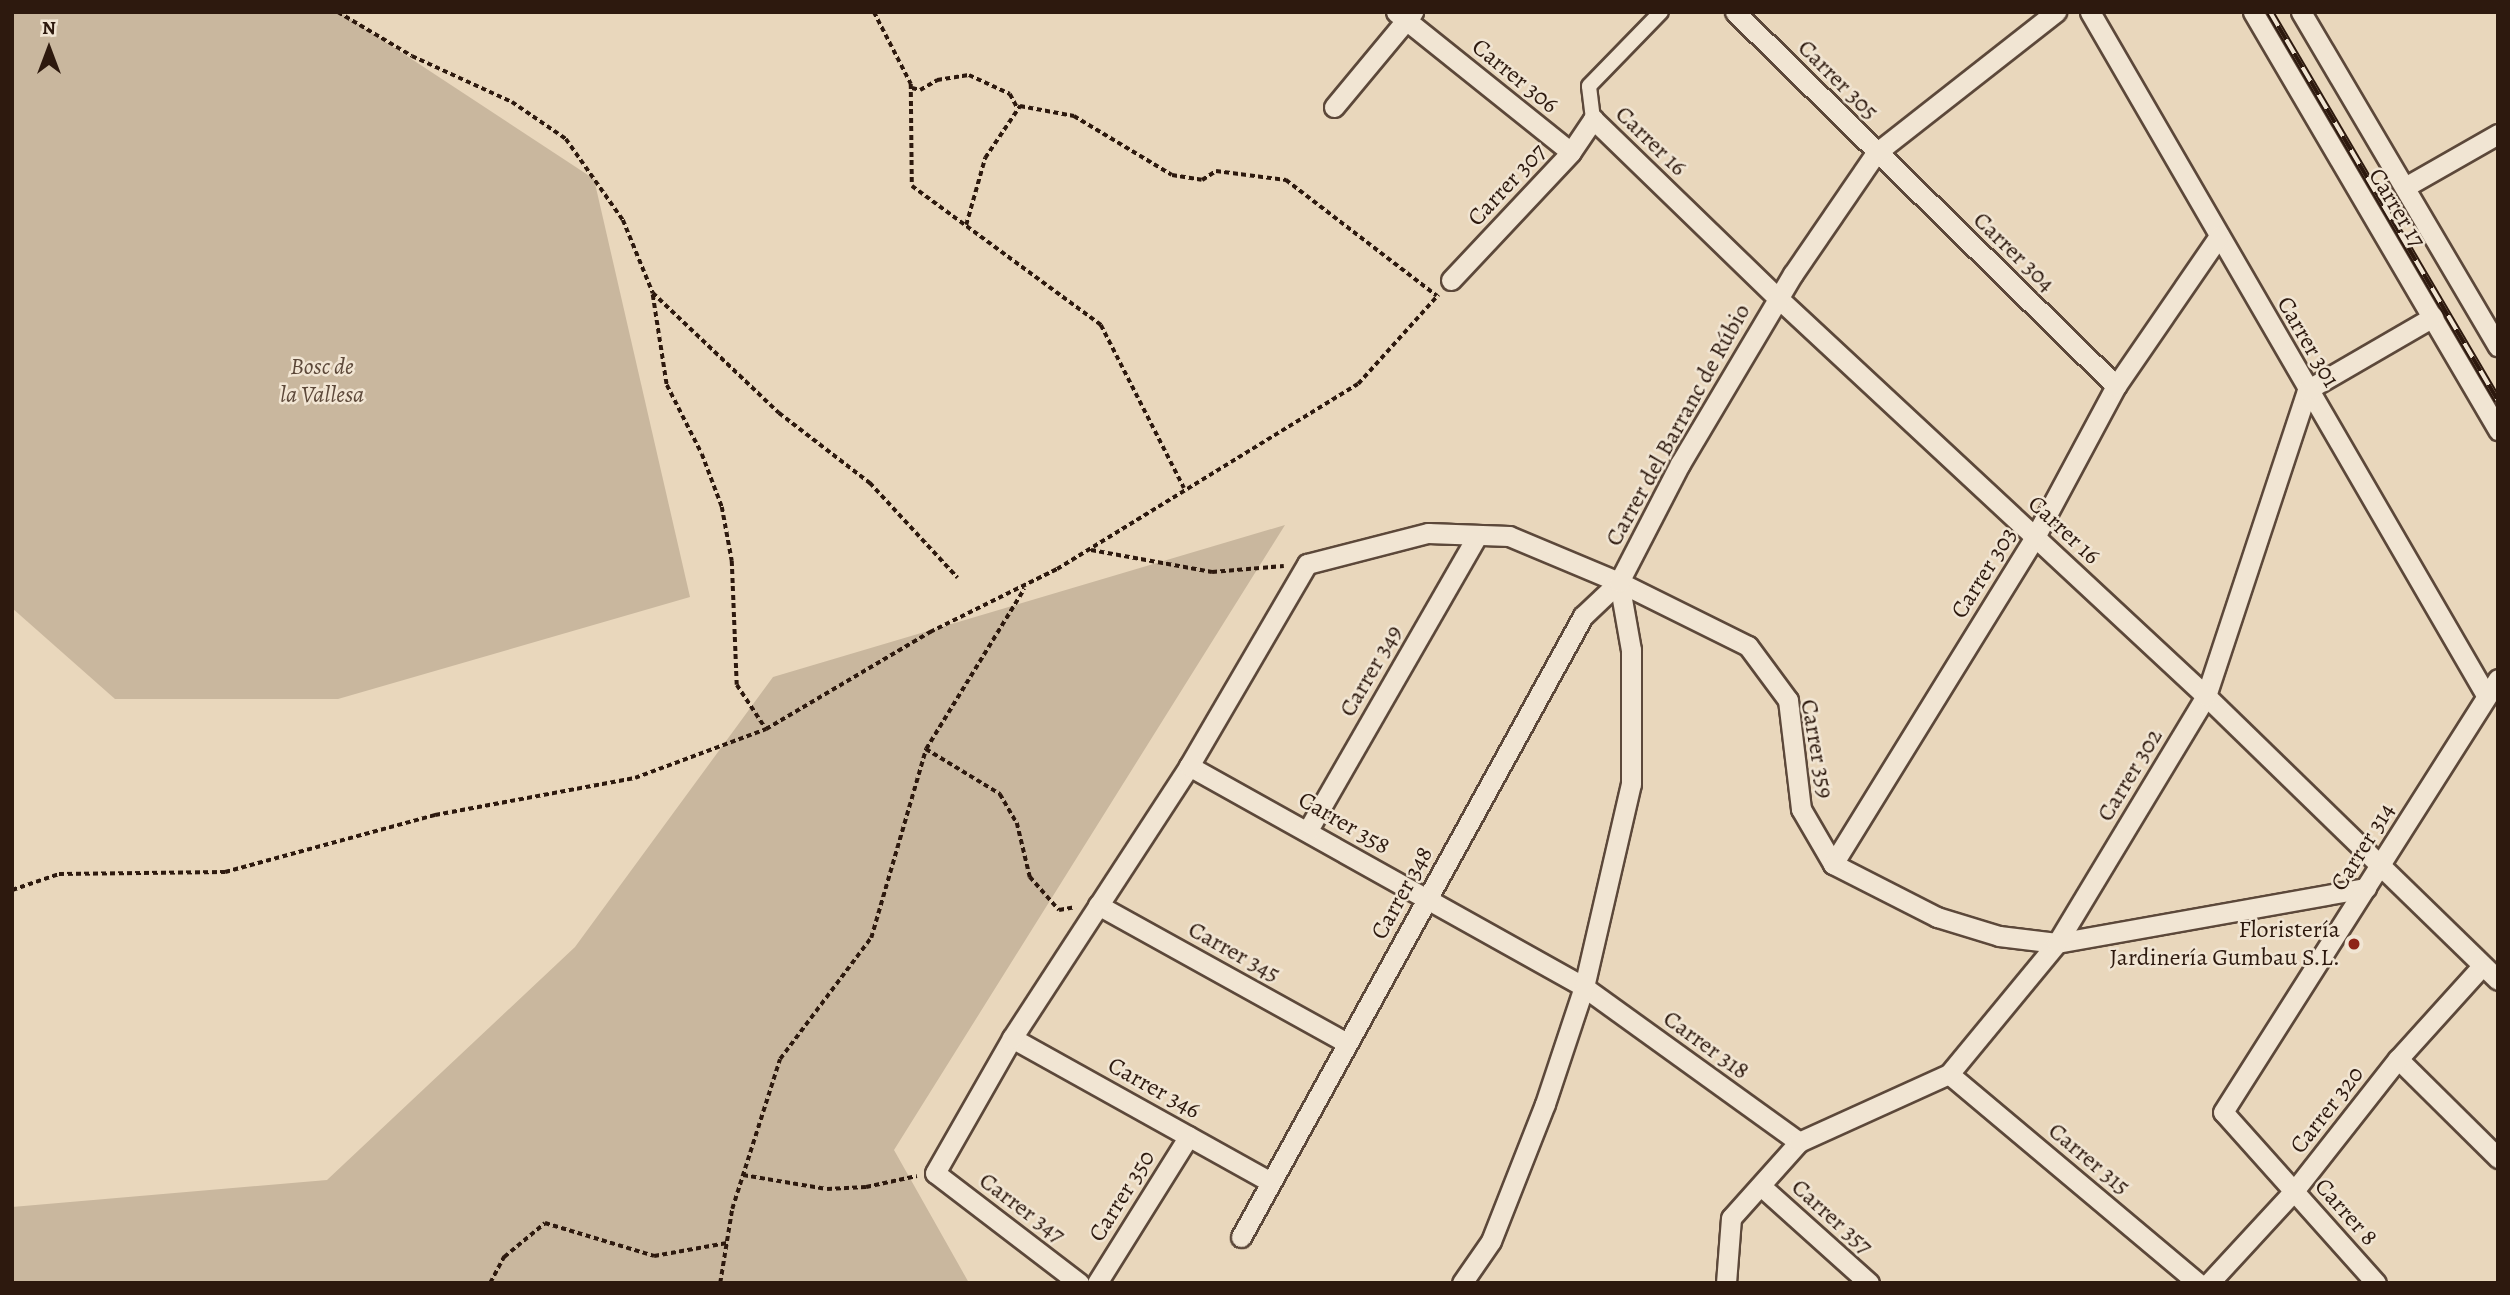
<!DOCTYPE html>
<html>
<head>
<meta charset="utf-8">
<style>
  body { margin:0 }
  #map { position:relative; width:2510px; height:1295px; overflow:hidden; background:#e9d7bc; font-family:Alegreya,serif }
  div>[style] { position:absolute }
  .green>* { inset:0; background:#c9b79e }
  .path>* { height:3.5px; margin-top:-1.75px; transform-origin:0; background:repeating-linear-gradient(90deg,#2d190e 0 5px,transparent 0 8.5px) }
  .roads { filter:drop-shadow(2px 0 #5c483a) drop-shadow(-2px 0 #5c483a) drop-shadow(0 2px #5c483a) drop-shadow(0 -2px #5c483a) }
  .pedestrian>* { height:14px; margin:-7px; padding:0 7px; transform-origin:7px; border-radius:7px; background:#f1e5d3 }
  .minor>* { height:19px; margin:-9.5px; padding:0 9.5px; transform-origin:9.5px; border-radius:9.5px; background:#f1e5d3 }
  .rail>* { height:8px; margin-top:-4px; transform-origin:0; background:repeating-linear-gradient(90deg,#f1e5d3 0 16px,#2d190e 0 32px); box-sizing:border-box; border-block:2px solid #2d190e }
  .dots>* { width:19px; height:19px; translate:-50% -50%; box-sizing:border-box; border:4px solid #f1e5d3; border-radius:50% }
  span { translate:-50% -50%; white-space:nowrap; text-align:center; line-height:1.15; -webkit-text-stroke:5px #f1e5d3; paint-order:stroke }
  .street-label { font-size:24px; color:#2d190e }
  .park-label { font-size:24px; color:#5c4839; font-style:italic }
  .poi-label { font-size:24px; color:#2d190e }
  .right { translate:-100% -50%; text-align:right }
  .frame { position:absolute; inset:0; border:14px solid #2d190e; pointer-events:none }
  .north { position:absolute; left:14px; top:14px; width:70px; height:70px; -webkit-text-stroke:5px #f1e5d3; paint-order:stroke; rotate:0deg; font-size:19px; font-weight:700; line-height:28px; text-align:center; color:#2d190e }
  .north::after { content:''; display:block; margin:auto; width:24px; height:32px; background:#2d190e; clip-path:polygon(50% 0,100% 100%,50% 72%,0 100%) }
</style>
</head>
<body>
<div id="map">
  <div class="green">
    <div style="clip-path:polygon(12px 12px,340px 12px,594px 179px,690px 597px,338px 699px,115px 699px,12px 608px)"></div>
    <div style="clip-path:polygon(1285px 525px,894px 1150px,969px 1283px,12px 1283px,12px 1207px,327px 1180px,575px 947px,773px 677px)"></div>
  </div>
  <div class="path">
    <div style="left:338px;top:12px;width:86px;rotate:30.7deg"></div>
    <div style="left:412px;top:56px;width:110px;rotate:24.7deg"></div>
    <div style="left:512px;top:102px;width:65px;rotate:34.4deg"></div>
    <div style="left:566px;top:139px;width:99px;rotate:54.9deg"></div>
    <div style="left:623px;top:220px;width:79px;rotate:67.7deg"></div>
    <div style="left:653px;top:293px;width:174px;rotate:43.6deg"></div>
    <div style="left:779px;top:413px;width:115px;rotate:37.6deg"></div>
    <div style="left:870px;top:483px;width:129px;rotate:47.2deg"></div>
    <div style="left:874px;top:12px;width:81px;rotate:62.8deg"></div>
    <div style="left:911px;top:84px;width:102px;rotate:89.4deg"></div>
    <div style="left:912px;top:186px;width:235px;rotate:36.3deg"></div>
    <div style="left:1101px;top:325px;width:183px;rotate:63deg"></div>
    <div style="left:912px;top:88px;width:8px;rotate:14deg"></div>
    <div style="left:920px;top:90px;width:20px;rotate:-30deg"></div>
    <div style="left:937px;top:80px;width:32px;rotate:-9deg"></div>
    <div style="left:969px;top:75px;width:45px;rotate:24.9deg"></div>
    <div style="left:1010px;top:94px;width:17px;rotate:62deg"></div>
    <div style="left:966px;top:225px;width:70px;rotate:-74.2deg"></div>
    <div style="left:985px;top:158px;width:63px;rotate:-56.1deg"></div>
    <div style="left:1020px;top:106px;width:55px;rotate:10.5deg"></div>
    <div style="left:1074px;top:116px;width:114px;rotate:31deg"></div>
    <div style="left:1172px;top:175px;width:30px;rotate:9deg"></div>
    <div style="left:1202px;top:180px;width:17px;rotate:-33deg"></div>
    <div style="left:1216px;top:171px;width:71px;rotate:7.3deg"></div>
    <div style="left:1286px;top:180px;width:190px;rotate:37.5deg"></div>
    <div style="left:653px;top:295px;width:91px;rotate:81.2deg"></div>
    <div style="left:667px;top:385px;width:77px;rotate:63.1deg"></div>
    <div style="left:702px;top:454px;width:57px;rotate:69.3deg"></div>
    <div style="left:722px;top:507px;width:55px;rotate:79.5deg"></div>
    <div style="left:732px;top:561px;width:124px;rotate:87.7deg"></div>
    <div style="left:737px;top:685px;width:53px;rotate:56.6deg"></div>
    <div style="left:1091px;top:550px;width:123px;rotate:10.3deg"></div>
    <div style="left:1212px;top:572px;width:72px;rotate:-4.8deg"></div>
    <div style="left:926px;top:749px;width:87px;rotate:31.3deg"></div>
    <div style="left:1000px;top:794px;width:34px;rotate:60deg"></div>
    <div style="left:1017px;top:823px;width:56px;rotate:76.5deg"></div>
    <div style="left:1030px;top:877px;width:44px;rotate:48.7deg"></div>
    <div style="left:1059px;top:910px;width:17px;rotate:-10deg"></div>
    <div style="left:12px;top:890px;width:50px;rotate:-18.8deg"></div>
    <div style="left:59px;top:874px;width:166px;rotate:-0.7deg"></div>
    <div style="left:225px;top:872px;width:218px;rotate:-15.2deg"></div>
    <div style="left:435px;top:815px;width:203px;rotate:-10.5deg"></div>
    <div style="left:635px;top:778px;width:140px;rotate:-20.5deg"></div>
    <div style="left:766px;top:729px;width:191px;rotate:-30.6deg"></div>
    <div style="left:930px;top:632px;width:142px;rotate:-26.4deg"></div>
    <div style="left:1057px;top:569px;width:353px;rotate:-31.6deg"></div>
    <div style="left:1358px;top:384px;width:120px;rotate:-48deg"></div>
    <div style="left:743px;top:1175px;width:85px;rotate:9.5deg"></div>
    <div style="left:827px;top:1189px;width:39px;rotate:-3deg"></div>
    <div style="left:866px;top:1187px;width:52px;rotate:-12.2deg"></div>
    <div style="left:490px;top:1283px;width:30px;rotate:-62deg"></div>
    <div style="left:504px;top:1257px;width:53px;rotate:-39.7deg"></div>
    <div style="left:545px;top:1223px;width:114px;rotate:16.8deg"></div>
    <div style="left:654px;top:1256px;width:74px;rotate:-10.1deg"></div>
    <div style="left:720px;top:1283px;width:75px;rotate:-80.8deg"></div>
    <div style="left:732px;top:1209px;width:157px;rotate:-72.3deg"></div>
    <div style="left:780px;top:1059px;width:151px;rotate:-53.1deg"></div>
    <div style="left:871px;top:938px;width:197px;rotate:-73.8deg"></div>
    <div style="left:926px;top:749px;width:188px;rotate:-58.5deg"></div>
  </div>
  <div class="roads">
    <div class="pedestrian">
      <div style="left:1593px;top:119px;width:33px;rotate:-97deg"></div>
      <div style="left:1589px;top:86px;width:103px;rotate:-45.8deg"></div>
    </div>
    <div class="minor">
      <div style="left:1396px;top:12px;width:224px;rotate:38.7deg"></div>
      <div style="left:1735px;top:12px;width:534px;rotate:44.47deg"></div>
      <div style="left:2090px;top:12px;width:789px;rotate:59.9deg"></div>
      <div style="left:2253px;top:12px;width:485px;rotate:59.6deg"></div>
      <div style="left:2301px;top:12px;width:388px;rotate:59.5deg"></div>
      <div style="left:1334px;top:107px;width:124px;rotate:-50.3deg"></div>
      <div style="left:2405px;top:187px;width:107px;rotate:-29.7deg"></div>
      <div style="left:1451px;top:280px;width:175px;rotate:-46.8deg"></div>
      <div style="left:1571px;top:152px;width:40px;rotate:-56deg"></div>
      <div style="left:1593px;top:119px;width:257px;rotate:44.1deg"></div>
      <div style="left:1778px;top:298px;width:584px;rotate:42.92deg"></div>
      <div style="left:2206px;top:696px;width:407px;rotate:44.2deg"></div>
      <div style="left:1189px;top:766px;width:453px;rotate:29.2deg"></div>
      <div style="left:1584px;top:987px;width:265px;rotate:35.8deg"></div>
      <div style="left:1308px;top:830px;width:337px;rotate:-60.1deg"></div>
      <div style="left:1833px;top:864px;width:384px;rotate:-58.3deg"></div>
      <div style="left:2035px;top:537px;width:171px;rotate:-61.8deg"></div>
      <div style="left:2116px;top:386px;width:182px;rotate:-55.5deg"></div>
      <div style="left:1098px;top:905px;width:285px;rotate:29deg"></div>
      <div style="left:1012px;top:1038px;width:296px;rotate:29.1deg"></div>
      <div style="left:2398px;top:1059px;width:141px;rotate:44.7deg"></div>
      <div style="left:1949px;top:1074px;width:325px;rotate:40deg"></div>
      <div style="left:1762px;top:1187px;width:144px;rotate:41.9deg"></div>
      <div style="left:1241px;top:1237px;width:709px;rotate:-61.16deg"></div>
      <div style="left:1583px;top:616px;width:50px;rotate:-43.4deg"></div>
      <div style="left:1079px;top:1283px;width:181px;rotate:-142.6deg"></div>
      <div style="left:935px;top:1173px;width:155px;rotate:-60.3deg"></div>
      <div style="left:1012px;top:1038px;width:325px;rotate:-56.9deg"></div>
      <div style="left:1189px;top:766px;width:234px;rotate:-59.7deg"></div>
      <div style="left:1307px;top:564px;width:125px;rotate:-14.4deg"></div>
      <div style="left:1428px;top:533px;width:81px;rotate:2.1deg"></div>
      <div style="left:1509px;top:536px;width:119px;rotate:22.7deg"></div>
      <div style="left:1619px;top:582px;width:144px;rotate:26.4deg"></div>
      <div style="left:1748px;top:646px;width:67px;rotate:53.5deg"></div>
      <div style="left:1788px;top:700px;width:110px;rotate:83.2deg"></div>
      <div style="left:1801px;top:809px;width:64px;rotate:59.8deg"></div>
      <div style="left:1833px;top:864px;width:117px;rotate:27deg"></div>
      <div style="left:1937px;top:917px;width:65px;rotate:17deg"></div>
      <div style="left:1999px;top:936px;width:58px;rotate:6.9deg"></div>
      <div style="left:2057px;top:943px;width:314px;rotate:-10.1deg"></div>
      <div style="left:1097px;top:1283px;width:173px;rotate:-58deg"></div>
      <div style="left:1462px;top:1283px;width:51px;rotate:-55.4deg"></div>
      <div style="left:1491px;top:1241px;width:147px;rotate:-68.5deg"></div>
      <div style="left:1545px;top:1104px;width:123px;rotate:-71.6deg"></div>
      <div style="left:1584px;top:987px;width:208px;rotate:-77deg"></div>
      <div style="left:1631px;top:784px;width:134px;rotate:-90deg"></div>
      <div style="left:1631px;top:650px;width:69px;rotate:-100deg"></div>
      <div style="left:1619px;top:582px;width:133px;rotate:-62.7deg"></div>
      <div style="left:1680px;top:464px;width:221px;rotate:-59.3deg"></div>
      <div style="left:1793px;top:274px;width:147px;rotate:-55.6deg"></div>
      <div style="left:1876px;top:153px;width:229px;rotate:-38.1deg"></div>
      <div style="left:1726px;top:1283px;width:65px;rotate:-85.6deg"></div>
      <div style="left:1731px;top:1218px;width:102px;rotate:-48.2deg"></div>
      <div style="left:1799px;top:1142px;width:165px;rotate:-24.4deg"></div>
      <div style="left:1949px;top:1074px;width:170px;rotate:-50.5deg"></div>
      <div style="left:2057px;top:943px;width:288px;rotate:-58.9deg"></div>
      <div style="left:2206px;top:696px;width:322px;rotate:-71.7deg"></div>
      <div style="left:2307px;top:390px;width:146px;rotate:-30.1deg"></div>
      <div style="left:2209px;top:1283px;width:125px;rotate:-47.3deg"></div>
      <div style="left:2294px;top:1191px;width:168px;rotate:-51.8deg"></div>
      <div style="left:2398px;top:1059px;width:125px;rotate:-47.9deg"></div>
      <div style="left:2376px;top:1283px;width:229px;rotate:-131.8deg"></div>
      <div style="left:2223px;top:1112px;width:513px;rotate:-57.58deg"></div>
    </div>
  </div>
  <div class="rail">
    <div style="left:2270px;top:12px;width:450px;rotate:59.6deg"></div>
  </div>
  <div class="dots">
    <div style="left:2354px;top:944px;background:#8f2418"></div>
  </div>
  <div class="street-label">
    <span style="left:1515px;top:76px;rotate:39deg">Carrer 306</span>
    <span style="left:1838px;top:80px;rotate:45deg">Carrer 305</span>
    <span style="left:1651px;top:141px;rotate:44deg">Carrer 16</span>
    <span style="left:1507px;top:185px;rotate:-47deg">Carrer 307</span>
    <span style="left:2397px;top:208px;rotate:59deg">Carrer 17</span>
    <span style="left:2014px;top:252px;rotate:44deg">Carrer 304</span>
    <span style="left:2308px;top:342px;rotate:60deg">Carrer 301</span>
    <span style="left:1678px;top:425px;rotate:-61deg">Carrer del Barranc de Rúbio</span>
    <span style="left:2064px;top:530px;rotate:43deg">Carrer 16</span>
    <span style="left:1984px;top:573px;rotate:-58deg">Carrer 303</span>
    <span style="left:1371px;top:671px;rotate:-60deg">Carrer 349</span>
    <span style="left:1817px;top:749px;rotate:80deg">Carrer 359</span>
    <span style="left:2130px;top:775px;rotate:-59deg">Carrer 302</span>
    <span style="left:1344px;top:823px;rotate:30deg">Carrer 358</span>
    <span style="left:2363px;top:847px;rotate:-58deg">Carrer 314</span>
    <span style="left:1402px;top:893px;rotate:-61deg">Carrer 348</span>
    <span style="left:1234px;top:952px;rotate:29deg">Carrer 345</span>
    <span style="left:1706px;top:1045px;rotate:36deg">Carrer 318</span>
    <span style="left:1154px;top:1088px;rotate:29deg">Carrer 346</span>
    <span style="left:2327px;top:1110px;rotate:-52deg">Carrer 320</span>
    <span style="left:2089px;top:1159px;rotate:40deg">Carrer 315</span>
    <span style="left:1122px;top:1196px;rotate:-58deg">Carrer 350</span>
    <span style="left:1022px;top:1208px;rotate:37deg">Carrer 347</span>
    <span style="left:2346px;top:1212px;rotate:48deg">Carrer 8</span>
    <span style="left:1832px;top:1217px;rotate:42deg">Carrer 357</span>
  </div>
  <div class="park-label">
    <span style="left:322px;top:381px">Bosc de<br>la Vallesa</span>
  </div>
  <div class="poi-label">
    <span class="right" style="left:2340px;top:944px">Floristería<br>Jardinería Gumbau S.L.</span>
  </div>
  <div class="frame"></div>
  <div class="north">N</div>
</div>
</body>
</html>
